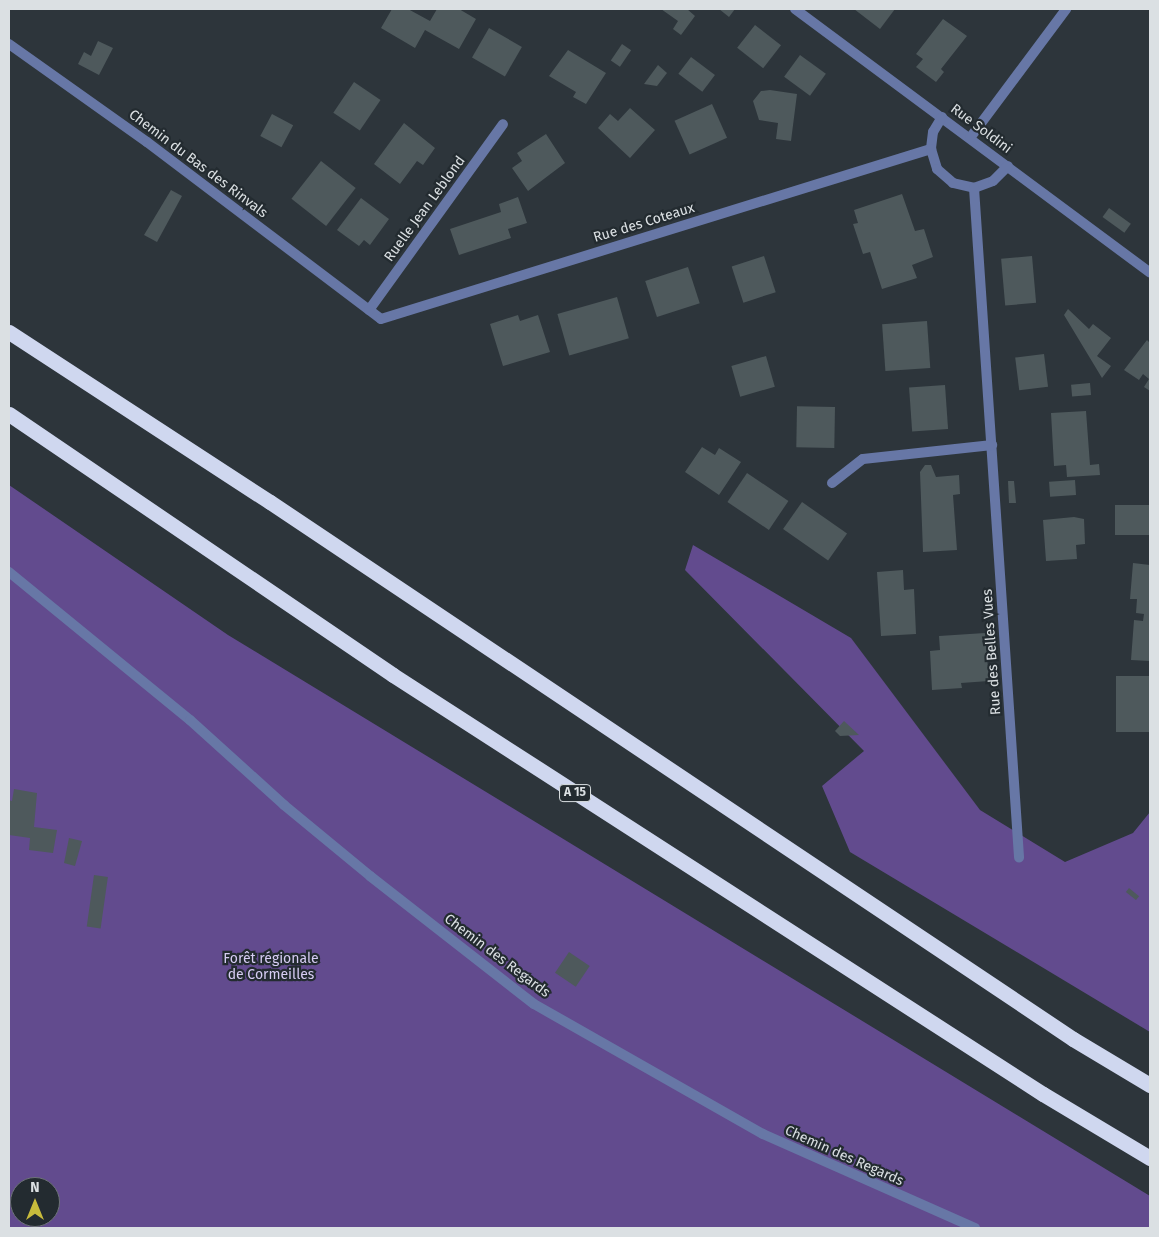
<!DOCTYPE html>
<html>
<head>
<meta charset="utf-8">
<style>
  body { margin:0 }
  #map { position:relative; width:1159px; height:1237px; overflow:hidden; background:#2d353b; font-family:"Fira Sans",sans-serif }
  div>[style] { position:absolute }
  .forest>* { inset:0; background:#624b8e }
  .building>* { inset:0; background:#4e595c; transform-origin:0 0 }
  .minor>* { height:10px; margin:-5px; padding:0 5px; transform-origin:5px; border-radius:5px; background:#6777a6 }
  .motorway>* { height:15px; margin:-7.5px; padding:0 7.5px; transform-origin:7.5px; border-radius:7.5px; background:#cfd7ef }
  span { translate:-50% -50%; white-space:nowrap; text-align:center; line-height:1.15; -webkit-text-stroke:4.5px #232b30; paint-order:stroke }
  .shield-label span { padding:1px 4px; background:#232b30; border:1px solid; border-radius:4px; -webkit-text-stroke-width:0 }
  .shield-label { font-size:12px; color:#dbe0e3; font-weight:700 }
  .street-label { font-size:14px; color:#dbe0e3 }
  .park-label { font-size:14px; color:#d7cdf4 }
  .frame { position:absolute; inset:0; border:10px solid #dbe0e3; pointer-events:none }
  .north { position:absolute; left:10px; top:1177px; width:50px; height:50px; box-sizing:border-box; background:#232b30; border:1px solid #6d7378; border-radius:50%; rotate:0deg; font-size:14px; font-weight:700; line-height:20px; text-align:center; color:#dbe0e3 }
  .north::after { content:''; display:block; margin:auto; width:18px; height:22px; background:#c7bb3c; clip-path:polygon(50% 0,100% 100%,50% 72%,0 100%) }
</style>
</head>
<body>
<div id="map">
  <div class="forest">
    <div style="clip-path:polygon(evenodd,9px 485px,228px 635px,1150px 1196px,1150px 1228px,9px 1228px,9px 485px,20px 1187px,50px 1187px,50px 1217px,20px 1217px,20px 1187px)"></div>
    <div style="clip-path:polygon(693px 545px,851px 638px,980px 810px,1065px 862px,1133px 833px,1150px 812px,1150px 1032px,850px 852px,822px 786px,864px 751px,685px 570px)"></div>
  </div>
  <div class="building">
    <div style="clip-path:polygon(392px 9px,408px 9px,430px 21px,437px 9px,459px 9px,476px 19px,459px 49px,425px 30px,415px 48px,381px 28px)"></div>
    <div style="clip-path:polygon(661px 9px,687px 9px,695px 16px,681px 35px,673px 29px,678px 21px)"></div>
    <div style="clip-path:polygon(719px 9px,735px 9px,729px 17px)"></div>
    <div style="clip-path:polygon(854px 9px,895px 9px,880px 29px)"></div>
    <div style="clip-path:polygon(943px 19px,967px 36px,941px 69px,944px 72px,936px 82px,916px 67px,923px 59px,916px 54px)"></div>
    <div style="left:755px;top:25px;width:33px;height:29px;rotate:38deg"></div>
    <div style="left:489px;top:28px;width:38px;height:34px;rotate:30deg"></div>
    <div style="clip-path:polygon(98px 41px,113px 48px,99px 75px,78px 64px,84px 52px,91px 56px)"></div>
    <div style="left:622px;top:44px;width:11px;height:20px;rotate:34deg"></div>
    <div style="clip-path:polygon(568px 50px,606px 73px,586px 104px,573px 97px,576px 92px,549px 76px)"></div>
    <div style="left:800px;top:55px;width:32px;height:27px;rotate:36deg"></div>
    <div style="left:691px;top:57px;width:30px;height:21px;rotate:37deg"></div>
    <div style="clip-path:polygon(658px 65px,667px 73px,657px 86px,644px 84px)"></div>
    <div style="left:354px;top:82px;width:32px;height:37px;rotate:34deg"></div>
    <div style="clip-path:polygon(770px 90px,797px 94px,791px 141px,776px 139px,778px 123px,759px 120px,753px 101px,761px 91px)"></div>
    <div style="left:712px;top:104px;width:37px;height:41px;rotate:66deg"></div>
    <div style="clip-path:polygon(630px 108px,655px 130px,630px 158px,598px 128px,610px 114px,618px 121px)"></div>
    <div style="left:272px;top:114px;width:24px;height:25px;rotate:28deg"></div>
    <div style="clip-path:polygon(404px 123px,435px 148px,423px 165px,417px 161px,400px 184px,374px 164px)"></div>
    <div style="clip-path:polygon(546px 134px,565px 163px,528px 191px,512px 168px,522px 161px,517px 153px)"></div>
    <div style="left:321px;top:161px;width:44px;height:48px;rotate:38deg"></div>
    <div style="clip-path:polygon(171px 190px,182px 196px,157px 242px,144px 235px)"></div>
    <div style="clip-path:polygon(902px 194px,915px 231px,924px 229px,933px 257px,912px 265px,917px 278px,882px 289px,870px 252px,863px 254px,853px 224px,858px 223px,854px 210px)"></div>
    <div style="clip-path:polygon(518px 197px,527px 223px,508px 229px,511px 238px,459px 255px,450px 229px,501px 212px,499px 204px)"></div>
    <div style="clip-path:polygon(361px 198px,389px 219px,370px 245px,364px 240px,359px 246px,337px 230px)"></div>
    <div style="left:1109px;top:208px;width:27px;height:11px;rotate:36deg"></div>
    <div style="left:764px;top:256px;width:38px;height:34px;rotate:72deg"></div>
    <div style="left:1032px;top:256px;width:47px;height:31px;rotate:85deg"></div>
    <div style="left:688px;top:267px;width:38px;height:45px;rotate:72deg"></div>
    <div style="left:617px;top:297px;width:43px;height:62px;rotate:74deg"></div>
    <div style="clip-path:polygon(1068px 309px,1089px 329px,1093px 324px,1111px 338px,1097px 356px,1111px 366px,1102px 378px,1064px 315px)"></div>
    <div style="clip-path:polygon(518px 315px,520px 321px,538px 315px,550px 352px,503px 366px,490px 324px)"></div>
    <div style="left:927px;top:321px;width:47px;height:45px;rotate:86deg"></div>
    <div style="clip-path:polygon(1147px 340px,1150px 343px,1150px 391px,1144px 387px,1149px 379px,1143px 374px,1139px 380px,1124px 370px)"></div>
    <div style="left:1044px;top:354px;width:33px;height:29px;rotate:83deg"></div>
    <div style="left:766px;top:356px;width:32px;height:36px;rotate:74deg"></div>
    <div style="left:1090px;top:383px;width:12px;height:19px;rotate:85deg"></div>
    <div style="left:945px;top:385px;width:44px;height:36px;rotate:86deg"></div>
    <div style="left:835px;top:407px;width:41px;height:38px;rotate:91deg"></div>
    <div style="clip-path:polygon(1086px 411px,1090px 465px,1099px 464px,1100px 475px,1067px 477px,1066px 465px,1054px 466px,1051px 413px)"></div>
    <div style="clip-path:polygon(702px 447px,715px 455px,719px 448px,741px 462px,719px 495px,685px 472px)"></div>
    <div style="clip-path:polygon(925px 465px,931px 465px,936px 477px,959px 475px,960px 494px,953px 495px,957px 550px,923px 552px,920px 472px)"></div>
    <div style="left:747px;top:473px;width:50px;height:35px;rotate:34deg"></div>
    <div style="left:1075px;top:480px;width:15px;height:26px;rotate:86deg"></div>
    <div style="clip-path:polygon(1008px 481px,1014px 481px,1016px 503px,1009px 503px)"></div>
    <div style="left:802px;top:502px;width:55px;height:33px;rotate:35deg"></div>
    <div style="left:1150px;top:505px;width:30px;height:35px;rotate:90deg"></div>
    <div style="clip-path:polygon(1074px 517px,1084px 519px,1085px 544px,1076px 545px,1077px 559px,1046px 561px,1043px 520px)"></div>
    <div style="clip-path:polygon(1133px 563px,1150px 565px,1150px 661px,1131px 660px,1134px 620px,1143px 621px,1144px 614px,1136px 613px,1137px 599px,1130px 599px)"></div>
    <div style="clip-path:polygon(903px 570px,904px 590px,914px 589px,916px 634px,881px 636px,877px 572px)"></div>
    <div style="clip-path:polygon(985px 633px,989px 681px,961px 683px,962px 688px,932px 690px,930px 651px,940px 650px,939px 636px)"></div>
    <div style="left:1150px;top:676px;width:56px;height:34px;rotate:90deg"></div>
    <div style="clip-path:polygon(844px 721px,859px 735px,840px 736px,835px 731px)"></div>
    <div style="clip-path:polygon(14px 789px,37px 793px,34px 827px,57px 830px,53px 853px,29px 850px,30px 838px,9px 835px,9px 800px,12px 801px)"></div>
    <div style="clip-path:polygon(69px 838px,82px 841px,75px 866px,64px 863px)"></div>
    <div style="left:94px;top:875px;width:14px;height:52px;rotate:8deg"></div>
    <div style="left:1129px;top:888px;width:13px;height:5px;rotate:39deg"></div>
    <div style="left:569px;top:952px;width:25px;height:25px;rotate:34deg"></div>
  </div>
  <div class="minor">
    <div style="left:795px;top:9px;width:442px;rotate:36.6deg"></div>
    <div style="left:9px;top:44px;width:169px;rotate:35.4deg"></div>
    <div style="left:147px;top:142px;width:293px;rotate:37.1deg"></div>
    <div style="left:381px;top:319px;width:576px;rotate:-17.18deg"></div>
    <div style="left:942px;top:117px;width:17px;rotate:121deg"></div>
    <div style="left:933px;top:132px;width:17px;rotate:97deg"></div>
    <div style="left:931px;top:149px;width:21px;rotate:73deg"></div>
    <div style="left:937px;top:169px;width:21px;rotate:41deg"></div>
    <div style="left:953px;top:183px;width:22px;rotate:13deg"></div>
    <div style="left:974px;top:188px;width:20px;rotate:-20deg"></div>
    <div style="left:993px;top:181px;width:21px;rotate:-45deg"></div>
    <div style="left:970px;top:138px;width:161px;rotate:-53.3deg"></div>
    <div style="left:974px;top:188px;width:671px;rotate:86.15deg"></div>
    <div style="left:369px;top:310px;width:229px;rotate:-54.2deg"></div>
    <div style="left:832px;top:483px;width:39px;rotate:-38deg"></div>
    <div style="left:863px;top:459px;width:130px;rotate:-6.2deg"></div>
    <div style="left:9px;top:572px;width:234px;rotate:39.3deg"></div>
    <div style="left:190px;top:720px;width:127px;rotate:42.1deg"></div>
    <div style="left:284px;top:805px;width:112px;rotate:39.5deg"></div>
    <div style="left:370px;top:876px;width:208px;rotate:38deg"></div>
    <div style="left:534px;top:1004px;width:263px;rotate:29.6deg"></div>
    <div style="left:763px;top:1134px;width:232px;rotate:23.9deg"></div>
  </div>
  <div class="motorway">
    <div style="left:9px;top:332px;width:311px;rotate:33.1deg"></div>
    <div style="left:270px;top:502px;width:966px;rotate:33.77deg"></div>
    <div style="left:1073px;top:1039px;width:90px;rotate:30.9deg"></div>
    <div style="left:9px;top:414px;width:464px;rotate:34.2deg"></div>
    <div style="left:393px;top:675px;width:773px;rotate:32.81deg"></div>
    <div style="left:1043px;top:1094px;width:125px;rotate:30.9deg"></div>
  </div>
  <div class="shield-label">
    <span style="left:575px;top:793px">A 15</span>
  </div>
  <div class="street-label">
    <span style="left:981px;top:129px;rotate:37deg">Rue Soldini</span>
    <span style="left:198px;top:164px;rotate:37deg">Chemin du Bas des Rinvals</span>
    <span style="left:425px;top:209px;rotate:-54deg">Ruelle Jean Leblond</span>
    <span style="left:644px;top:223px;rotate:-17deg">Rue des Coteaux</span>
    <span style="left:992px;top:652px;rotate:-94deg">Rue des Belles Vues</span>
    <span style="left:497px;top:956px;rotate:37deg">Chemin des Regards</span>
    <span style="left:844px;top:1156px;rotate:24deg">Chemin des Regards</span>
  </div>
  <div class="park-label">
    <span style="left:271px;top:967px">Forêt régionale<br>de Cormeilles</span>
  </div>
  <div class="frame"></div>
  <div class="north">N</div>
</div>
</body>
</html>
